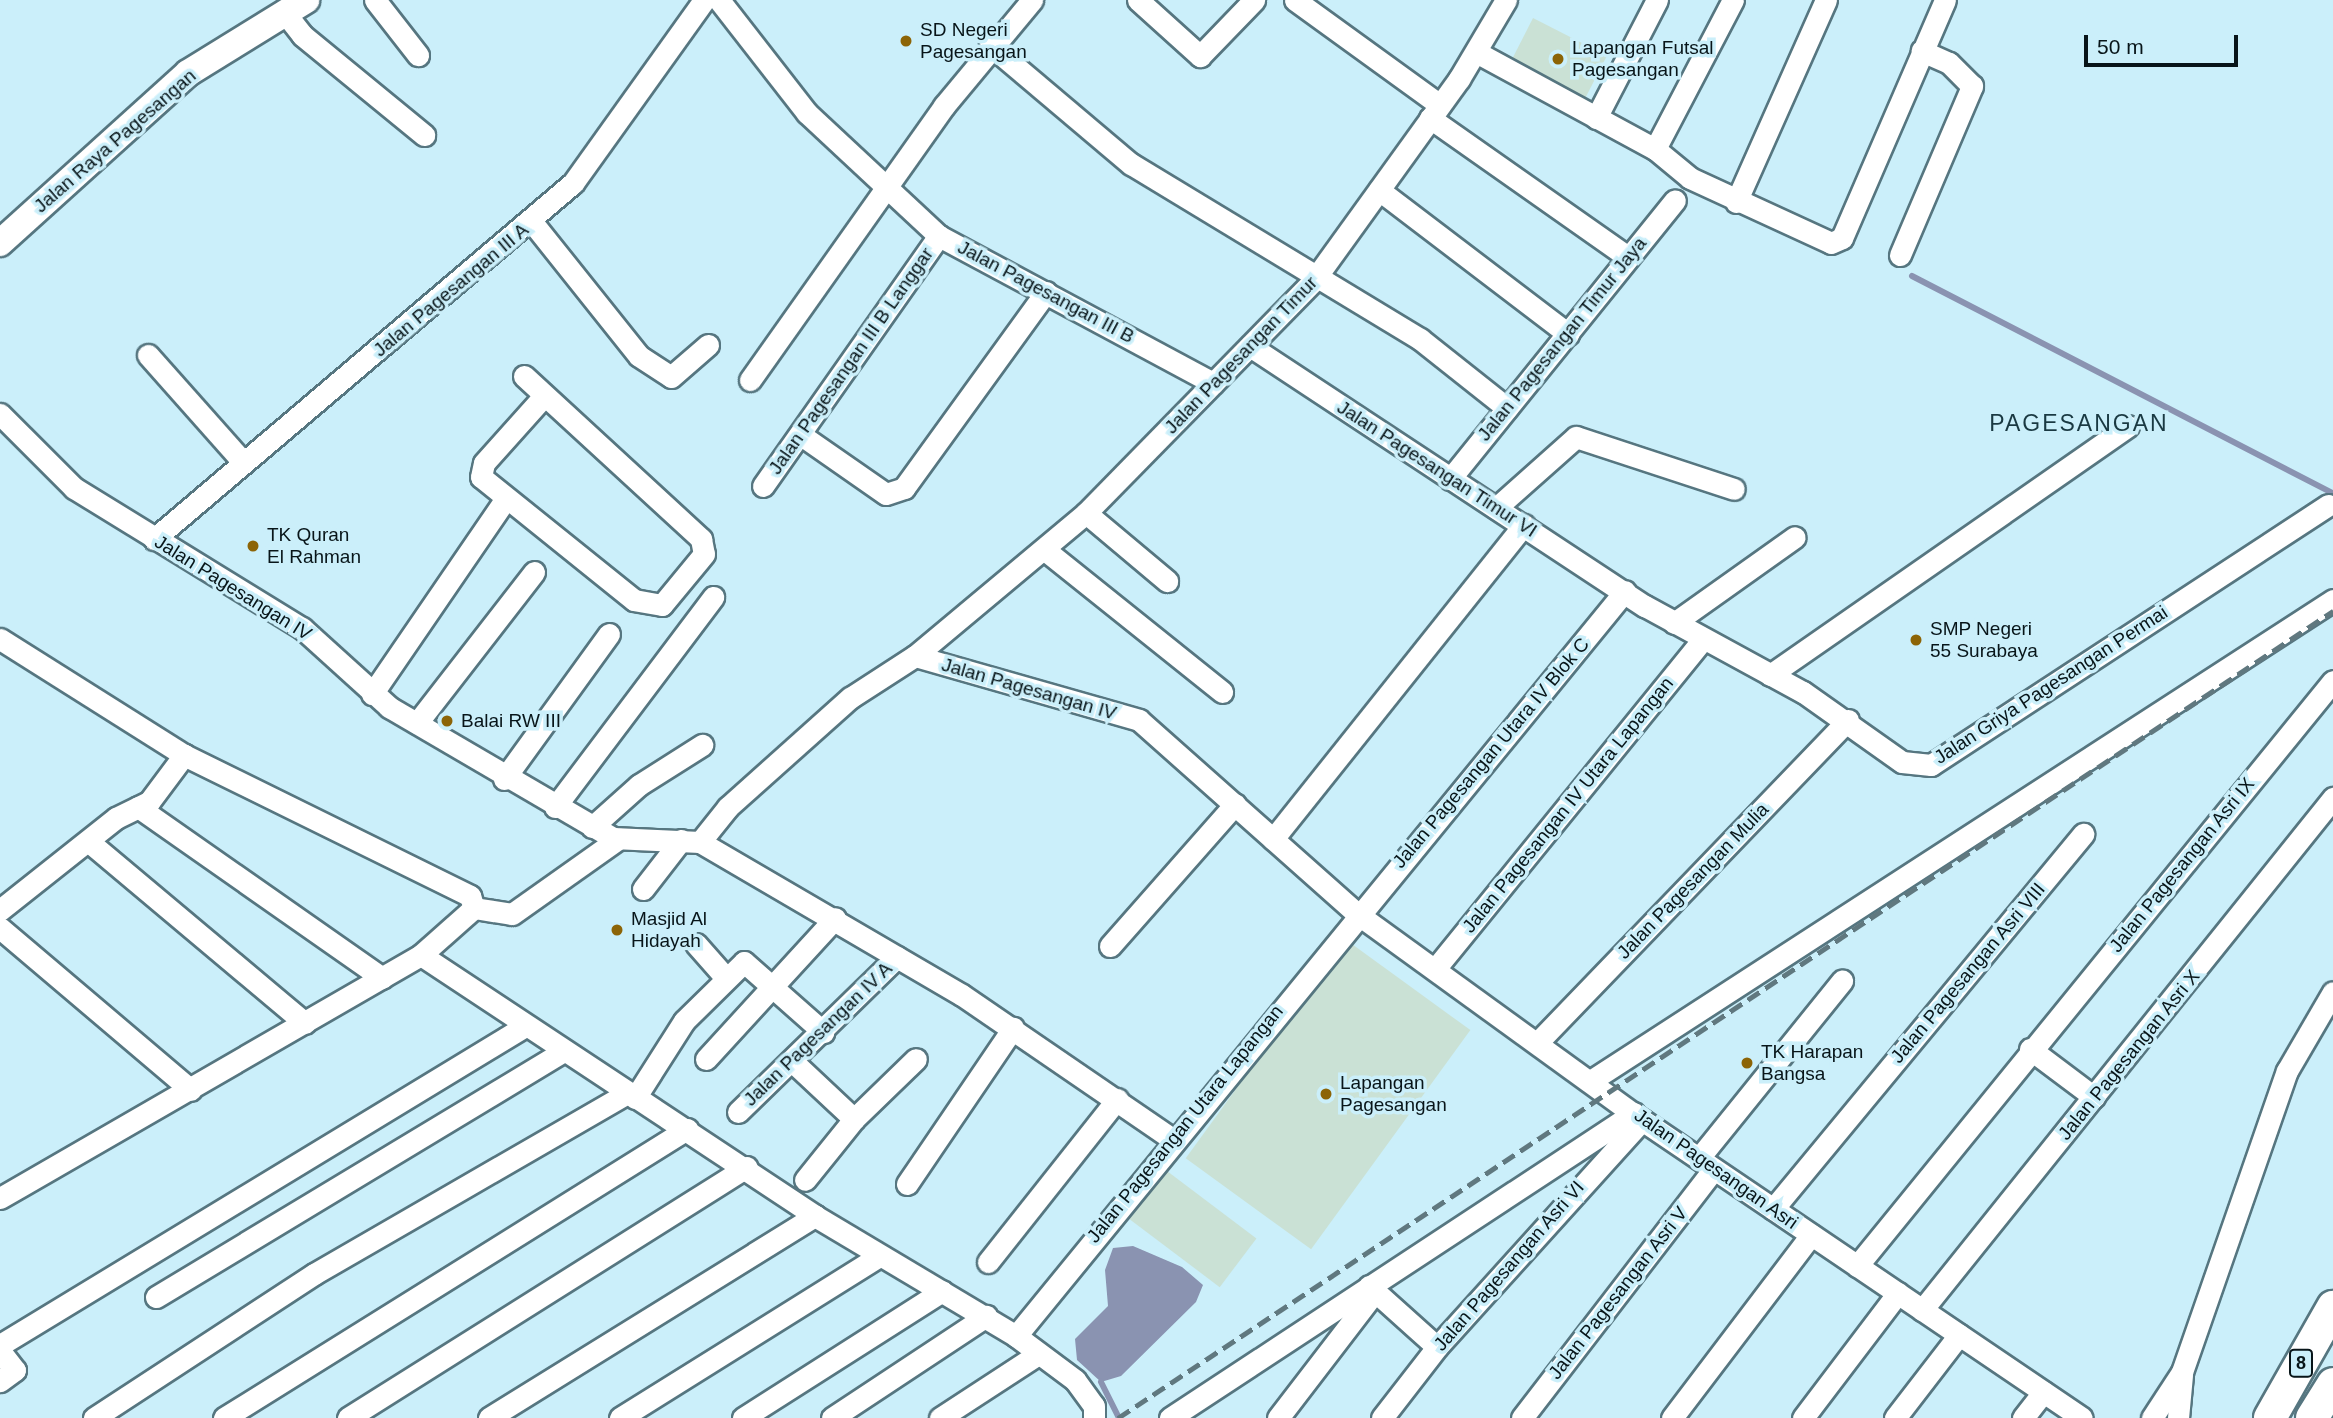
<!DOCTYPE html>
<html>
<head>
<meta charset="utf-8">
<style>
  body { margin:0 }
  #map { position:relative; width:2333px; height:1418px; overflow:hidden; background:#cbeffa; font-family:Helvetica,sans-serif }
  div>[style] { position:absolute }
  .green>* { inset:0; background:#cae1d5; transform-origin:0 0 }
  .water>* { inset:0; background:#8a93b1 }
  .stream>* { height:6px; margin:-3px; padding:0 3px; transform-origin:3px; border-radius:3px; background:#8a93b1 }
  .roads { filter:drop-shadow(2px 0 #567680) drop-shadow(-2px 0 #567680) drop-shadow(0 2px #567680) drop-shadow(0 -2px #567680) }
  .minor>* { height:21px; margin:-10.5px; padding:0 10.5px; transform-origin:10.5px; border-radius:10.5px; background:#fff }
  .major>* { height:26px; margin:-13px; padding:0 13px; transform-origin:13px; border-radius:13px; background:#fff }
  .highway>* { height:32px; margin:-16px; padding:0 16px; transform-origin:16px; border-radius:16px; background:#fff }
  .rail>* { height:5px; margin-top:-2.5px; transform-origin:0; background:repeating-linear-gradient(90deg,#60787f 0 14px,transparent 0 21px) }
  .dots>* { width:19px; height:19px; translate:-50% -50%; box-sizing:border-box; border:4px solid #cbeffa; border-radius:50% }
  span { translate:-50% -50%; white-space:nowrap; text-align:center; line-height:1.15; -webkit-text-stroke:7px #cbeffa; paint-order:stroke }
  .shield-label span { padding:2px 5px; background:#cbeffa; border:2px solid; border-radius:5px; -webkit-text-stroke-width:0 }
  .shield-label { font-size:18px; color:#081519; font-weight:700 }
  .poi-label { font-size:19px; color:#081519 }
  .left { translate:0 -50%; text-align:left }
  .street-label { font-size:19px; color:#081519 }
  .quarter-label { font-size:23px; color:#1a3942; letter-spacing:2px }
  .scale { position:absolute; left:2084px; top:35px; width:154px; height:32px; box-sizing:border-box; border:4px solid #081519; border-top:0; padding-left:9px; font-size:21px; line-height:24px; white-space:nowrap; color:#081519; -webkit-text-stroke:5px #cbeffa; paint-order:stroke }
</style>
</head>
<body>
<div id="map">
  <div class="green">
    <div style="left:1533px;top:18px;width:83px;height:51px;rotate:27deg"></div>
    <div style="left:1345px;top:939px;width:155px;height:271px;rotate:36deg"></div>
    <div style="left:1163px;top:1168px;width:117px;height:61px;rotate:37deg"></div>
  </div>
  <div class="water">
    <div style="clip-path:polygon(1113px 1248px,1133px 1246px,1182px 1267px,1203px 1285px,1196px 1302px,1121px 1376px,1101px 1382px,1077px 1360px,1075px 1339px,1108px 1306px,1105px 1270px)"></div>
  </div>
  <div class="stream">
    <div style="left:1912px;top:276px;width:474px;rotate:27.3deg"></div>
    <div style="left:1101px;top:1382px;width:40px;rotate:63.4deg"></div>
  </div>
  <div class="roads">
    <div class="minor">
      <div style="left:375px;top:0;width:70px;rotate:52deg"></div>
      <div style="left:719px;top:0;width:143px;rotate:52.1deg"></div>
      <div style="left:807px;top:113px;width:180px;rotate:43deg"></div>
      <div style="left:939px;top:236px;width:311px;rotate:28.2deg"></div>
      <div style="left:1138px;top:0;width:84px;rotate:42.1deg"></div>
      <div style="left:1200px;top:56px;width:78px;rotate:-46deg"></div>
      <div style="left:1295px;top:0;width:179px;rotate:35.9deg"></div>
      <div style="left:285px;top:13px;width:28px;rotate:52deg"></div>
      <div style="left:302px;top:35px;width:158px;rotate:39.3deg"></div>
      <div style="left:990px;top:45px;width:185px;rotate:40.2deg"></div>
      <div style="left:1131px;top:164px;width:338px;rotate:31.2deg"></div>
      <div style="left:1420px;top:339px;width:111px;rotate:38.4deg"></div>
      <div style="left:1476px;top:52px;width:204px;rotate:28.5deg"></div>
      <div style="left:1655px;top:149px;width:45px;rotate:39.6deg"></div>
      <div style="left:1690px;top:178px;width:155px;rotate:24.7deg"></div>
      <div style="left:1831px;top:243px;width:12px;rotate:-24deg"></div>
      <div style="left:1842px;top:238px;width:259px;rotate:-66.6deg"></div>
      <div style="left:1430px;top:118px;width:242px;rotate:35.1deg"></div>
      <div style="left:1596px;top:118px;width:133px;rotate:-62.7deg"></div>
      <div style="left:1655px;top:149px;width:168px;rotate:-62.4deg"></div>
      <div style="left:1379px;top:190px;width:238px;rotate:37.3deg"></div>
      <div style="left:1736px;top:202px;width:221px;rotate:-66deg"></div>
      <div style="left:532px;top:222px;width:171px;rotate:51.4deg"></div>
      <div style="left:639px;top:356px;width:38px;rotate:33deg"></div>
      <div style="left:671px;top:377px;width:49px;rotate:-40.9deg"></div>
      <div style="left:1900px;top:255px;width:184px;rotate:-66.9deg"></div>
      <div style="left:1972px;top:86px;width:33px;rotate:-135deg"></div>
      <div style="left:1949px;top:63px;width:30px;rotate:-156deg"></div>
      <div style="left:1250px;top:346px;width:473px;rotate:33.4deg"></div>
      <div style="left:1645px;top:606px;width:180px;rotate:28.6deg"></div>
      <div style="left:1803px;top:692px;width:121px;rotate:35.3deg"></div>
      <div style="left:1902px;top:762px;width:29px;rotate:6deg"></div>
      <div style="left:1931px;top:765px;width:475px;rotate:-33.2deg"></div>
      <div style="left:148px;top:355px;width:142px;rotate:48.4deg"></div>
      <div style="left:524px;top:376px;width:241px;rotate:42.6deg"></div>
      <div style="left:701px;top:539px;width:15px;rotate:79deg"></div>
      <div style="left:704px;top:554px;width:66px;rotate:129.5deg"></div>
      <div style="left:662px;top:605px;width:28px;rotate:-170deg"></div>
      <div style="left:634px;top:600px;width:196px;rotate:-141.2deg"></div>
      <div style="left:481px;top:477px;width:14px;rotate:-78deg"></div>
      <div style="left:484px;top:463px;width:90px;rotate:-48.2deg"></div>
      <div style="left:750px;top:380px;width:336px;rotate:-54.7deg"></div>
      <div style="left:944px;top:106px;width:138px;rotate:-50.3deg"></div>
      <div style="left:0;top:414px;width:105px;rotate:45deg"></div>
      <div style="left:74px;top:488px;width:268px;rotate:31.6deg"></div>
      <div style="left:302px;top:628px;width:118px;rotate:42.2deg"></div>
      <div style="left:389px;top:707px;width:259px;rotate:30.3deg"></div>
      <div style="left:613px;top:838px;width:87px;rotate:2.6deg"></div>
      <div style="left:700px;top:842px;width:45px;rotate:-51.3deg"></div>
      <div style="left:728px;top:807px;width:164px;rotate:-41.8deg"></div>
      <div style="left:850px;top:698px;width:77px;rotate:-32.9deg"></div>
      <div style="left:915px;top:656px;width:233px;rotate:15.9deg"></div>
      <div style="left:1139px;top:720px;width:290px;rotate:41.6deg"></div>
      <div style="left:1356px;top:913px;width:353px;rotate:35.9deg"></div>
      <div style="left:1642px;top:1120px;width:531px;rotate:34.11deg"></div>
      <div style="left:801px;top:435px;width:103px;rotate:34.8deg"></div>
      <div style="left:886px;top:494px;width:19px;rotate:-18deg"></div>
      <div style="left:904px;top:488px;width:242px;rotate:-54.1deg"></div>
      <div style="left:1450px;top:479px;width:358px;rotate:-51.1deg"></div>
      <div style="left:763px;top:486px;width:306px;rotate:-54.9deg"></div>
      <div style="left:1496px;top:508px;width:107px;rotate:-41.6deg"></div>
      <div style="left:1576px;top:437px;width:166px;rotate:18.2deg"></div>
      <div style="left:1086px;top:513px;width:106px;rotate:40deg"></div>
      <div style="left:154px;top:539px;width:550px;rotate:-40.35deg"></div>
      <div style="left:573px;top:183px;width:225px;rotate:-54.4deg"></div>
      <div style="left:1045px;top:550px;width:227px;rotate:38.7deg"></div>
      <div style="left:1674px;top:623px;width:148px;rotate:-35.4deg"></div>
      <div style="left:0;top:639px;width:218px;rotate:32.2deg"></div>
      <div style="left:184px;top:755px;width:319px;rotate:26.2deg"></div>
      <div style="left:470px;top:896px;width:13px;rotate:72deg"></div>
      <div style="left:915px;top:656px;width:223px;rotate:-39.9deg"></div>
      <div style="left:1086px;top:513px;width:326px;rotate:-45.6deg"></div>
      <div style="left:1314px;top:280px;width:248px;rotate:-54.2deg"></div>
      <div style="left:1459px;top:79px;width:92px;rotate:-59.3deg"></div>
      <div style="left:1770px;top:675px;width:436px;rotate:-34.8deg"></div>
      <div style="left:372px;top:694px;width:237px;rotate:-55.6deg"></div>
      <div style="left:417px;top:723px;width:191px;rotate:-52.2deg"></div>
      <div style="left:504px;top:779px;width:179px;rotate:-54.1deg"></div>
      <div style="left:138px;top:807px;width:298px;rotate:35deg"></div>
      <div style="left:555px;top:807px;width:263px;rotate:-53deg"></div>
      <div style="left:592px;top:827px;width:63px;rotate:-41.8deg"></div>
      <div style="left:639px;top:785px;width:75px;rotate:-32.4deg"></div>
      <div style="left:1273px;top:839px;width:402px;rotate:-51.4deg"></div>
      <div style="left:88px;top:841px;width:283px;rotate:40deg"></div>
      <div style="left:700px;top:842px;width:303px;rotate:30.3deg"></div>
      <div style="left:962px;top:995px;width:255px;rotate:34.4deg"></div>
      <div style="left:643px;top:889px;width:62px;rotate:-52.2deg"></div>
      <div style="left:474px;top:908px;width:38px;rotate:9deg"></div>
      <div style="left:512px;top:914px;width:130px;rotate:-35.3deg"></div>
      <div style="left:0;top:910px;width:148px;rotate:-38.4deg"></div>
      <div style="left:116px;top:818px;width:37px;rotate:-26deg"></div>
      <div style="left:149px;top:802px;width:59px;rotate:-53.3deg"></div>
      <div style="left:0;top:928px;width:250px;rotate:40.3deg"></div>
      <div style="left:696px;top:944px;width:45px;rotate:48.6deg"></div>
      <div style="left:1110px;top:946px;width:189px;rotate:-48.6deg"></div>
      <div style="left:421px;top:955px;width:473px;rotate:33.5deg"></div>
      <div style="left:815px;top:1216px;width:234px;rotate:30.8deg"></div>
      <div style="left:1016px;top:1336px;width:74px;rotate:36.7deg"></div>
      <div style="left:1075px;top:1380px;width:32px;rotate:54deg"></div>
      <div style="left:1094px;top:1406px;width:12px;rotate:90deg"></div>
      <div style="left:1435px;top:969px;width:424px;rotate:-50.9deg"></div>
      <div style="left:1538px;top:1042px;width:447px;rotate:-46.1deg"></div>
      <div style="left:2030px;top:1049px;width:80px;rotate:36.9deg"></div>
      <div style="left:706px;top:1059px;width:191px;rotate:-47.5deg"></div>
      <div style="left:792px;top:1061px;width:85px;rotate:43.1deg"></div>
      <div style="left:854px;top:1119px;width:78px;rotate:128.8deg"></div>
      <div style="left:1592px;top:1080px;width:883px;rotate:-32.93deg"></div>
      <div style="left:635px;top:1098px;width:91px;rotate:-57.5deg"></div>
      <div style="left:684px;top:1021px;width:84px;rotate:-44.5deg"></div>
      <div style="left:744px;top:962px;width:106px;rotate:41.5deg"></div>
      <div style="left:738px;top:1112px;width:222px;rotate:-44.3deg"></div>
      <div style="left:854px;top:1119px;width:86px;rotate:-44.1deg"></div>
      <div style="left:1699px;top:1158px;width:228px;rotate:-51.1deg"></div>
      <div style="left:907px;top:1184px;width:189px;rotate:-55.8deg"></div>
      <div style="left:0;top:1198px;width:486px;rotate:-30deg"></div>
      <div style="left:421px;top:955px;width:71px;rotate:-41.6deg"></div>
      <div style="left:1773px;top:1209px;width:487px;rotate:-50.4deg"></div>
      <div style="left:988px;top:1262px;width:208px;rotate:-51.6deg"></div>
      <div style="left:1857px;top:1266px;width:754px;rotate:-50.87deg"></div>
      <div style="left:1369px;top:1286px;width:91px;rotate:41.9deg"></div>
      <div style="left:156px;top:1297px;width:476px;rotate:-31.1deg"></div>
      <div style="left:1922px;top:1310px;width:657px;rotate:-51.24deg"></div>
      <div style="left:1016px;top:1336px;width:962px;rotate:-50.74deg"></div>
      <div style="left:0;top:1345px;width:614px;rotate:-31.28deg"></div>
      <div style="left:0;top:1351px;width:24px;rotate:52deg"></div>
      <div style="left:15px;top:1370px;width:19px;rotate:144deg"></div>
      <div style="left:94px;top:1418px;width:263px;rotate:-33.2deg"></div>
      <div style="left:314px;top:1274px;width:362px;rotate:-30deg"></div>
      <div style="left:224px;top:1418px;width:546px;rotate:-31.97deg"></div>
      <div style="left:348px;top:1418px;width:471px;rotate:-32.2deg"></div>
      <div style="left:489px;top:1418px;width:384px;rotate:-31.8deg"></div>
      <div style="left:620px;top:1418px;width:305px;rotate:-32deg"></div>
      <div style="left:743px;top:1418px;width:236px;rotate:-32.5deg"></div>
      <div style="left:832px;top:1418px;width:185px;rotate:-33.5deg"></div>
      <div style="left:940px;top:1418px;width:117px;rotate:-33.1deg"></div>
      <div style="left:1170px;top:1418px;width:555px;rotate:-33.32deg"></div>
      <div style="left:1278px;top:1418px;width:158px;rotate:-52.5deg"></div>
      <div style="left:1382px;top:1418px;width:90px;rotate:-52.2deg"></div>
      <div style="left:1437px;top:1347px;width:306px;rotate:-47.9deg"></div>
      <div style="left:1522px;top:1418px;width:314px;rotate:-52.4deg"></div>
      <div style="left:1672px;top:1418px;width:230px;rotate:-52.8deg"></div>
      <div style="left:1803px;top:1418px;width:157px;rotate:-52.8deg"></div>
      <div style="left:1895px;top:1418px;width:105px;rotate:-52.4deg"></div>
      <div style="left:2023px;top:1418px;width:33px;rotate:-52deg"></div>
      <div style="left:2152px;top:1418px;width:55px;rotate:-56.9deg"></div>
      <div style="left:2182px;top:1372px;width:319px;rotate:-70.8deg"></div>
      <div style="left:2287px;top:1071px;width:91px;rotate:-59.8deg"></div>
      <div style="left:2178px;top:1418px;width:43px;rotate:-84.7deg"></div>
    </div>
    <div class="major">
      <div style="left:0;top:243px;width:253px;rotate:-42.1deg"></div>
      <div style="left:188px;top:73px;width:139px;rotate:-31.7deg"></div>
    </div>
    <div class="highway">
      <div style="left:2270px;top:1418px;width:128px;rotate:-60.4deg"></div>
      <div style="left:2312px;top:1418px;width:40px;rotate:-58deg"></div>
    </div>
  </div>
  <div class="rail">
    <div style="left:1118px;top:1418px;width:1459px;rotate:-33.59deg"></div>
  </div>
  <div class="dots">
    <div style="left:906px;top:41px;background:#8c6406"></div>
    <div style="left:1558px;top:59px;background:#8c6406"></div>
    <div style="left:253px;top:546px;background:#8c6406"></div>
    <div style="left:1916px;top:640px;background:#8c6406"></div>
    <div style="left:447px;top:721px;background:#8c6406"></div>
    <div style="left:617px;top:930px;background:#8c6406"></div>
    <div style="left:1747px;top:1063px;background:#8c6406"></div>
    <div style="left:1326px;top:1094px;background:#8c6406"></div>
  </div>
  <div class="shield-label">
    <span style="left:2301px;top:1363px">8</span>
  </div>
  <div class="poi-label">
    <span class="left" style="left:920px;top:41px">SD Negeri<br>Pagesangan</span>
    <span class="left" style="left:1572px;top:59px">Lapangan Futsal<br>Pagesangan</span>
    <span class="left" style="left:267px;top:546px">TK Quran<br>El Rahman</span>
    <span class="left" style="left:1930px;top:640px">SMP Negeri<br>55 Surabaya</span>
    <span class="left" style="left:461px;top:721px">Balai RW III</span>
    <span class="left" style="left:631px;top:930px">Masjid Al<br>Hidayah</span>
    <span class="left" style="left:1761px;top:1063px">TK Harapan<br>Bangsa</span>
    <span class="left" style="left:1340px;top:1094px">Lapangan<br>Pagesangan</span>
  </div>
  <div class="street-label">
    <span style="left:115px;top:141px;rotate:-41deg">Jalan Raya Pagesangan</span>
    <span style="left:451px;top:290px;rotate:-40deg">Jalan Pagesangan III A</span>
    <span style="left:1046px;top:292px;rotate:28deg">Jalan Pagesangan III B</span>
    <span style="left:1562px;top:339px;rotate:-51deg">Jalan Pagesangan Timur Jaya</span>
    <span style="left:1241px;top:355px;rotate:-46deg">Jalan Pagesangan Timur</span>
    <span style="left:851px;top:361px;rotate:-55deg">Jalan Pagesangan III B Langgar</span>
    <span style="left:1437px;top:469px;rotate:33deg">Jalan Pagesangan Timur VI</span>
    <span style="left:233px;top:588px;rotate:32deg">Jalan Pagesangan IV</span>
    <span style="left:2051px;top:685px;rotate:-33deg">Jalan Griya Pagesangan Permai</span>
    <span style="left:1029px;top:689px;rotate:16deg">Jalan Pagesangan IV</span>
    <span style="left:1491px;top:753px;rotate:-50deg">Jalan Pagesangan Utara IV Blok C</span>
    <span style="left:1568px;top:805px;rotate:-51deg">Jalan Pagesangan IV Utara Lapangan</span>
    <span style="left:2182px;top:865px;rotate:-51deg">Jalan Pagesangan Asri IX</span>
    <span style="left:1693px;top:881px;rotate:-46deg">Jalan Pagesangan Mulia</span>
    <span style="left:1968px;top:973px;rotate:-50deg">Jalan Pagesangan Asri VIII</span>
    <span style="left:818px;top:1034px;rotate:-44deg">Jalan Pagesangan IV A</span>
    <span style="left:2129px;top:1055px;rotate:-51deg">Jalan Pagesangan Asri X</span>
    <span style="left:1185px;top:1124px;rotate:-51deg">Jalan Pagesangan Utara Lapangan</span>
    <span style="left:1716px;top:1169px;rotate:35deg">Jalan Pagesangan Asri</span>
    <span style="left:1509px;top:1266px;rotate:-49deg">Jalan Pagesangan Asri VI</span>
    <span style="left:1618px;top:1293px;rotate:-52deg">Jalan Pagesangan Asri V</span>
  </div>
  <div class="quarter-label">
    <span style="left:2079px;top:423px">PAGESANGAN</span>
  </div>
  <div class="scale">50 m</div>
</div>
</body>
</html>
